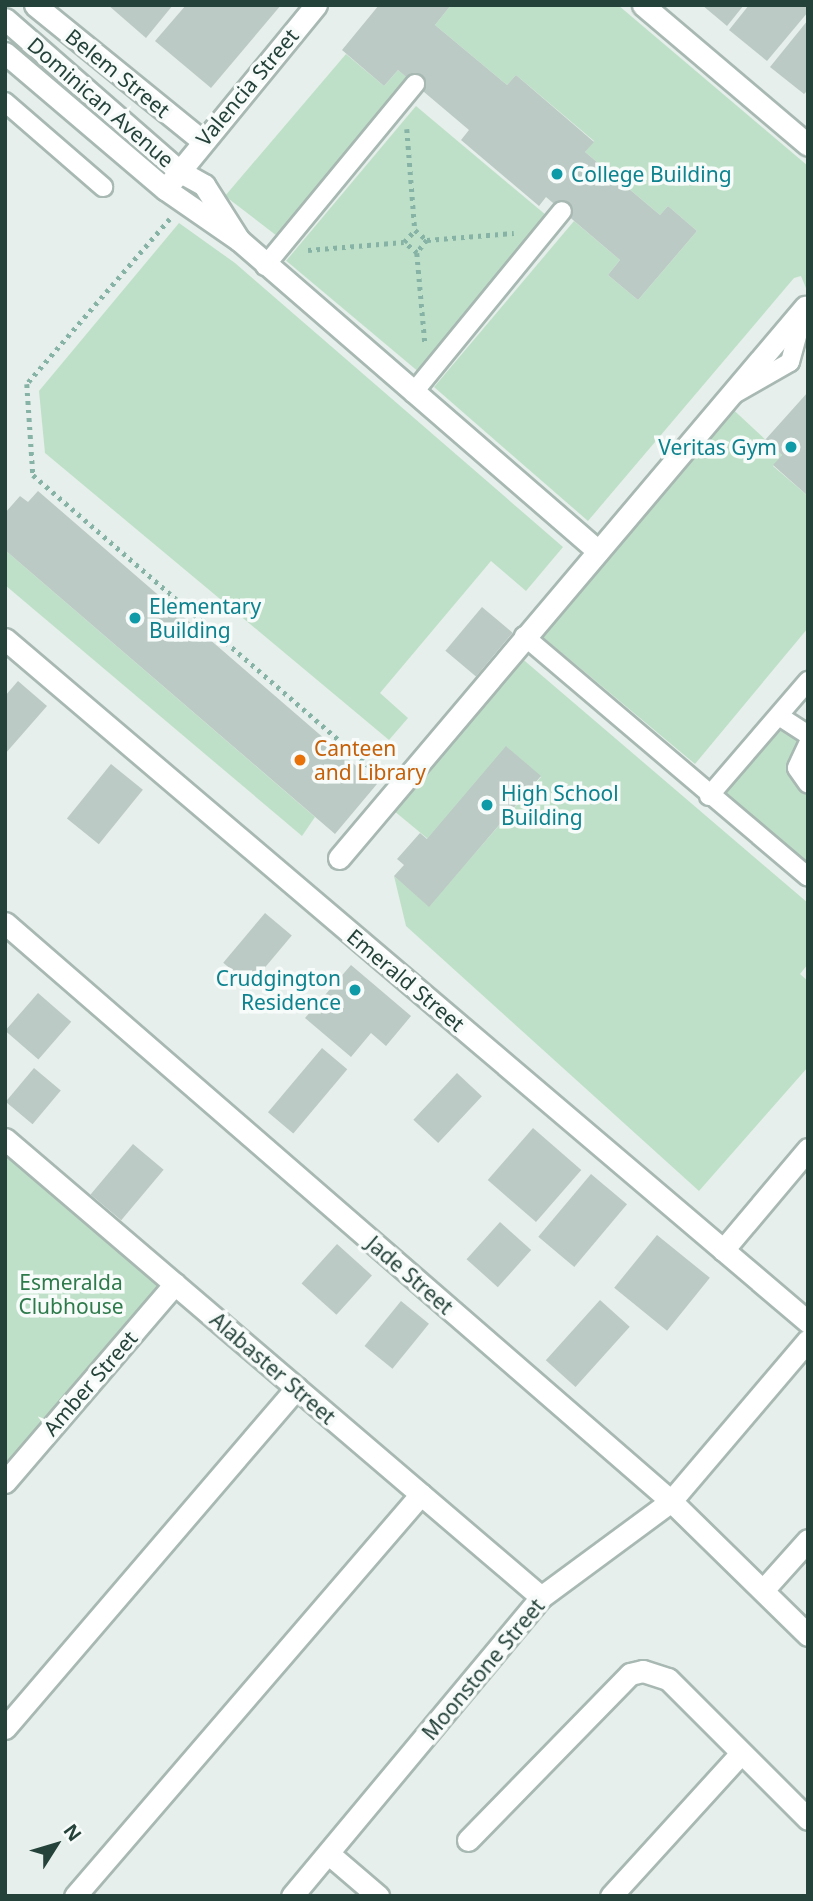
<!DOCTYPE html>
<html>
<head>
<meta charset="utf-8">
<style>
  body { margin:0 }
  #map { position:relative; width:813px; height:1901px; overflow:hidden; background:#e6efeb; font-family:"Noto Sans",sans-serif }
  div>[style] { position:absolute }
  .green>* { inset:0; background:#bfe0c8; transform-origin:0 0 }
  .building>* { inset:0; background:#bbcac4; transform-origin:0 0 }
  .path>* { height:4.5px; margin-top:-2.25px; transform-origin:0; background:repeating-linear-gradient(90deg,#86b3a5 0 3.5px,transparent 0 8.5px) }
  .roads { filter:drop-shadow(2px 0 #a8b8b2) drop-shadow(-2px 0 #a8b8b2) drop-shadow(0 2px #a8b8b2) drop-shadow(0 -2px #a8b8b2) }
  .service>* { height:18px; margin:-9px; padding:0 9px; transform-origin:9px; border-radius:9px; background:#fff }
  .minor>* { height:21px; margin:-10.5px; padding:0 10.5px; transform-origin:10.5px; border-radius:10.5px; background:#fff }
  .dots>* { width:19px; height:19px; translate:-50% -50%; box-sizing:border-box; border:4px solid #f7fbf9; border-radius:50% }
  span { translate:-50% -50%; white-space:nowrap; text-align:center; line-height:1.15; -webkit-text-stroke:7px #f7fbf9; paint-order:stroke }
  .street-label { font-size:21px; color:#24423a }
  .culture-label { font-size:21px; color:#0d838f }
  .left { translate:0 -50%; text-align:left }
  .right { translate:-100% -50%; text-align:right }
  .food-label { font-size:21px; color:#c56008 }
  .park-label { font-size:21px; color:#2d7a4b }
  .frame { position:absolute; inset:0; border:7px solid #24423a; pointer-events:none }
  .north { position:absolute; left:21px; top:1810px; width:70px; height:70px; -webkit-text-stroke:5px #f7fbf9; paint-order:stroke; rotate:53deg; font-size:19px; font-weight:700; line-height:28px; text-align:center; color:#24423a }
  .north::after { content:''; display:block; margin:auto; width:24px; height:32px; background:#24423a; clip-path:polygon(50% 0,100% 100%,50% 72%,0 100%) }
</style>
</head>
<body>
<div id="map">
  <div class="green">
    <div style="clip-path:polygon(451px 5px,618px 5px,808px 166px,808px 293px,801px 276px,794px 278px,588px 521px,434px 387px,574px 221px,620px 260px,608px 275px,638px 300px,697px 231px,668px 206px,660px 215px,585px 152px,594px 141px,516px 75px,507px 85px,435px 25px)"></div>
    <div style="clip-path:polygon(346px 54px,384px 86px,398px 70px,409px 79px,277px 236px,225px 196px)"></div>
    <div style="left:416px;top:106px;width:172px;height:202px;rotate:40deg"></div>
    <div style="clip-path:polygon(179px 223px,235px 263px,563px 547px,526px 591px,491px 561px,380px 693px,408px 718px,389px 740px,45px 453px,39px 391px)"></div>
    <div style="clip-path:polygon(725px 402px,782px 455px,773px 466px,808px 496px,808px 628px,695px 764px,532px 628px)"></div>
    <div style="clip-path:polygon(5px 550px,315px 817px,302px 836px,5px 585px)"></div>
    <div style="clip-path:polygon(512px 650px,808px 903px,808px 964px,800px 974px,808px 981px,808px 1067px,699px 1191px,406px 926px,394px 876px,429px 906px,541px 777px,507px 747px,428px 839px,382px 801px)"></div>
    <div style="clip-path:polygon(770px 715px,798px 739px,787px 768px,808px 797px,808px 878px,703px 794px)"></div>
    <div style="clip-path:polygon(5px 1155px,164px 1286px,5px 1469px)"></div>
  </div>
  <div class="building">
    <div style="clip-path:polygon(108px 5px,173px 5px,146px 38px)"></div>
    <div style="clip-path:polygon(186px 5px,281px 5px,211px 88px,155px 41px)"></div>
    <div style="clip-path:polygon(379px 5px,451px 5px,435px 25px,507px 85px,516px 75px,594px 142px,585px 152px,660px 215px,668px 206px,697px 231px,638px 300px,608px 275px,620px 260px,546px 197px,539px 206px,461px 140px,469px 130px,398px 70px,384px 86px,342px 50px)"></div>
    <div style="clip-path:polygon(702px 5px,744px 5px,727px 26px)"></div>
    <div style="clip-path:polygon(749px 5px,808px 5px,808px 12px,767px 61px,729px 30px)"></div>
    <div style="clip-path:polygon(808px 20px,808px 90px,804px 94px,770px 67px)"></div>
    <div style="clip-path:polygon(808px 392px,808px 496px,773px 465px,782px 455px,765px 440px)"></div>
    <div style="clip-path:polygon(38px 491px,377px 784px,335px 834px,5px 550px,5px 513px,20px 496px,28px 502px)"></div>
    <div style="left:482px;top:607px;width:40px;height:57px;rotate:40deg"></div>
    <div style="clip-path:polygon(18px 681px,47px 706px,5px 754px,5px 696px)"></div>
    <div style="clip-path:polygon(506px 746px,541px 776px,429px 907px,394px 876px,404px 865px,397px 859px,420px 833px,427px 839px)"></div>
    <div style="left:111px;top:764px;width:41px;height:70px;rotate:39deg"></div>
    <div style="left:265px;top:913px;width:35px;height:65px;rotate:40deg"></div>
    <div style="clip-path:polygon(351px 965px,411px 1016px,386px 1046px,371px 1033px,351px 1057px,305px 1018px)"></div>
    <div style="left:38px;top:993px;width:44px;height:50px;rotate:41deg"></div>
    <div style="left:322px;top:1048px;width:33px;height:84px;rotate:40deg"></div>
    <div style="left:34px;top:1068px;width:35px;height:44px;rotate:40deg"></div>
    <div style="left:457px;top:1073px;width:34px;height:64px;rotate:43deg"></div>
    <div style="left:533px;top:1128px;width:64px;height:69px;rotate:41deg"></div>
    <div style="left:133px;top:1144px;width:40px;height:66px;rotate:40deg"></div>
    <div style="left:591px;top:1174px;width:47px;height:82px;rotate:40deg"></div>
    <div style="left:500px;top:1222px;width:42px;height:50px;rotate:42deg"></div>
    <div style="left:657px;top:1235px;width:68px;height:68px;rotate:39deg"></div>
    <div style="left:337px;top:1244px;width:47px;height:53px;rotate:42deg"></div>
    <div style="left:600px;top:1300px;width:40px;height:81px;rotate:42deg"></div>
    <div style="left:401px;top:1301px;width:36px;height:58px;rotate:39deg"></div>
  </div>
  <div class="path">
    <div style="left:407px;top:129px;width:101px;rotate:85.5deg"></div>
    <div style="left:415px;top:230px;width:16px;rotate:40deg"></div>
    <div style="left:427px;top:240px;width:16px;rotate:128deg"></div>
    <div style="left:417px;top:253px;width:17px;rotate:-140deg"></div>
    <div style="left:404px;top:242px;width:16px;rotate:-47deg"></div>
    <div style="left:170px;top:219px;width:218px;rotate:130.9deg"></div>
    <div style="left:27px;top:384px;width:91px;rotate:86.2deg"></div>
    <div style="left:33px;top:475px;width:459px;rotate:40.9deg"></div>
    <div style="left:427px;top:240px;width:87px;rotate:-4.6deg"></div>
    <div style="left:308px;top:250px;width:96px;rotate:-4.8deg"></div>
    <div style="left:417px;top:253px;width:90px;rotate:84.9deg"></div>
  </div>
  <div class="roads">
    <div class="service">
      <div style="left:5px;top:102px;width:130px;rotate:40.9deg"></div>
      <div style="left:265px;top:266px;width:236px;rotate:-50.5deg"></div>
      <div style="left:413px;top:393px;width:235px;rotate:-50.7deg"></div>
      <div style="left:729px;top:397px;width:70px;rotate:-29.8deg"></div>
      <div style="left:790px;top:362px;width:57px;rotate:-74.7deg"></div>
      <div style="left:524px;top:636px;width:372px;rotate:40.3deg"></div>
      <div style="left:779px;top:716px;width:35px;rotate:33deg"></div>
      <div style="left:808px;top:744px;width:26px;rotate:115deg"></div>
      <div style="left:797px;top:768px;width:19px;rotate:55deg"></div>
      <div style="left:709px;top:796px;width:152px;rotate:-49.3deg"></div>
    </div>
    <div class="minor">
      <div style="left:35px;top:5px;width:214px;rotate:39.1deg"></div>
      <div style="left:643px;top:5px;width:216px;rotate:40.3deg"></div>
      <div style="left:5px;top:19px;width:231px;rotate:41.1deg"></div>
      <div style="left:179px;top:171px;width:29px;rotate:29deg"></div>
      <div style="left:204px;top:185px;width:65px;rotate:57.5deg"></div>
      <div style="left:239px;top:240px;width:90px;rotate:-145.4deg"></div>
      <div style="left:165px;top:189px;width:210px;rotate:-139.6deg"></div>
      <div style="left:171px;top:182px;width:229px;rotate:-50.7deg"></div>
      <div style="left:239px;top:240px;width:475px;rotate:40.9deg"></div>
      <div style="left:5px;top:639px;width:1054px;rotate:40.38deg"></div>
      <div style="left:339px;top:858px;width:722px;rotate:-49.78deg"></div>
      <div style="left:5px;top:923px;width:882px;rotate:40.95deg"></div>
      <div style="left:671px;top:1501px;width:192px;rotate:44.4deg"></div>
      <div style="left:5px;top:1139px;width:705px;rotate:40.51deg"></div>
      <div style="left:723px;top:1250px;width:132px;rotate:-49.9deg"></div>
      <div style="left:5px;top:1482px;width:261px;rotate:-49.4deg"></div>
      <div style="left:764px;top:1589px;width:66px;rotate:-48.1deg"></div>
      <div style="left:5px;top:1728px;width:448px;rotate:-49.4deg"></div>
      <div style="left:468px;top:1840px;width:232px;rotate:-45.7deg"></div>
      <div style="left:630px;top:1674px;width:13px;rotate:-13deg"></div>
      <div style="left:643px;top:1671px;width:26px;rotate:18deg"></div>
      <div style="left:668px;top:1679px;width:198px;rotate:45deg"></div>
      <div style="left:329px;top:1854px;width:65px;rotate:40.6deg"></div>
      <div style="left:75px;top:1896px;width:530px;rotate:-49.28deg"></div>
      <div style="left:292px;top:1896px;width:389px;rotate:-50.2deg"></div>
      <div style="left:541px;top:1597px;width:162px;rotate:-36.4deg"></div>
      <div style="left:671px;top:1501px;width:211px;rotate:-49.6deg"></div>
      <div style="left:611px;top:1896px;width:192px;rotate:-47.7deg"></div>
    </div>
  </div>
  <div class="dots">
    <div style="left:557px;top:174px;background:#0f9aa8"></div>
    <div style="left:791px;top:447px;background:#0f9aa8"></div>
    <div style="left:135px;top:618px;background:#0f9aa8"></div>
    <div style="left:300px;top:760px;background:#e8710a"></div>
    <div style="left:487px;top:805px;background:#0f9aa8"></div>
    <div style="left:355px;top:990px;background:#0f9aa8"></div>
  </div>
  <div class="street-label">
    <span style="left:118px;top:73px;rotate:39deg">Belem Street</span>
    <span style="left:247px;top:87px;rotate:-50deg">Valencia Street</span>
    <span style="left:101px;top:102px;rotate:41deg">Dominican Avenue</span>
    <span style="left:406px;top:980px;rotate:40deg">Emerald Street</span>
    <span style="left:410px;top:1275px;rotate:41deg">Jade Street</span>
    <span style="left:273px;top:1368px;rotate:41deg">Alabaster Street</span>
    <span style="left:90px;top:1383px;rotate:-49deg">Amber Street</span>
    <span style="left:483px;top:1669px;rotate:-50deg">Moonstone Street</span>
  </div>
  <div class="culture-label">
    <span class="left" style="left:571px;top:174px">College Building</span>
    <span class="right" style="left:777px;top:447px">Veritas Gym</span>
    <span class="left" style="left:149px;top:618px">Elementary<br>Building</span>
    <span class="left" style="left:501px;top:805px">High School<br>Building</span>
    <span class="right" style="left:341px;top:990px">Crudgington<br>Residence</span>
  </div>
  <div class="food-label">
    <span class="left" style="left:314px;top:760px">Canteen<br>and Library</span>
  </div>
  <div class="park-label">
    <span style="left:71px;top:1294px">Esmeralda<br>Clubhouse</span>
  </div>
  <div class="frame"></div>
  <div class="north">N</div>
</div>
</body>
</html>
